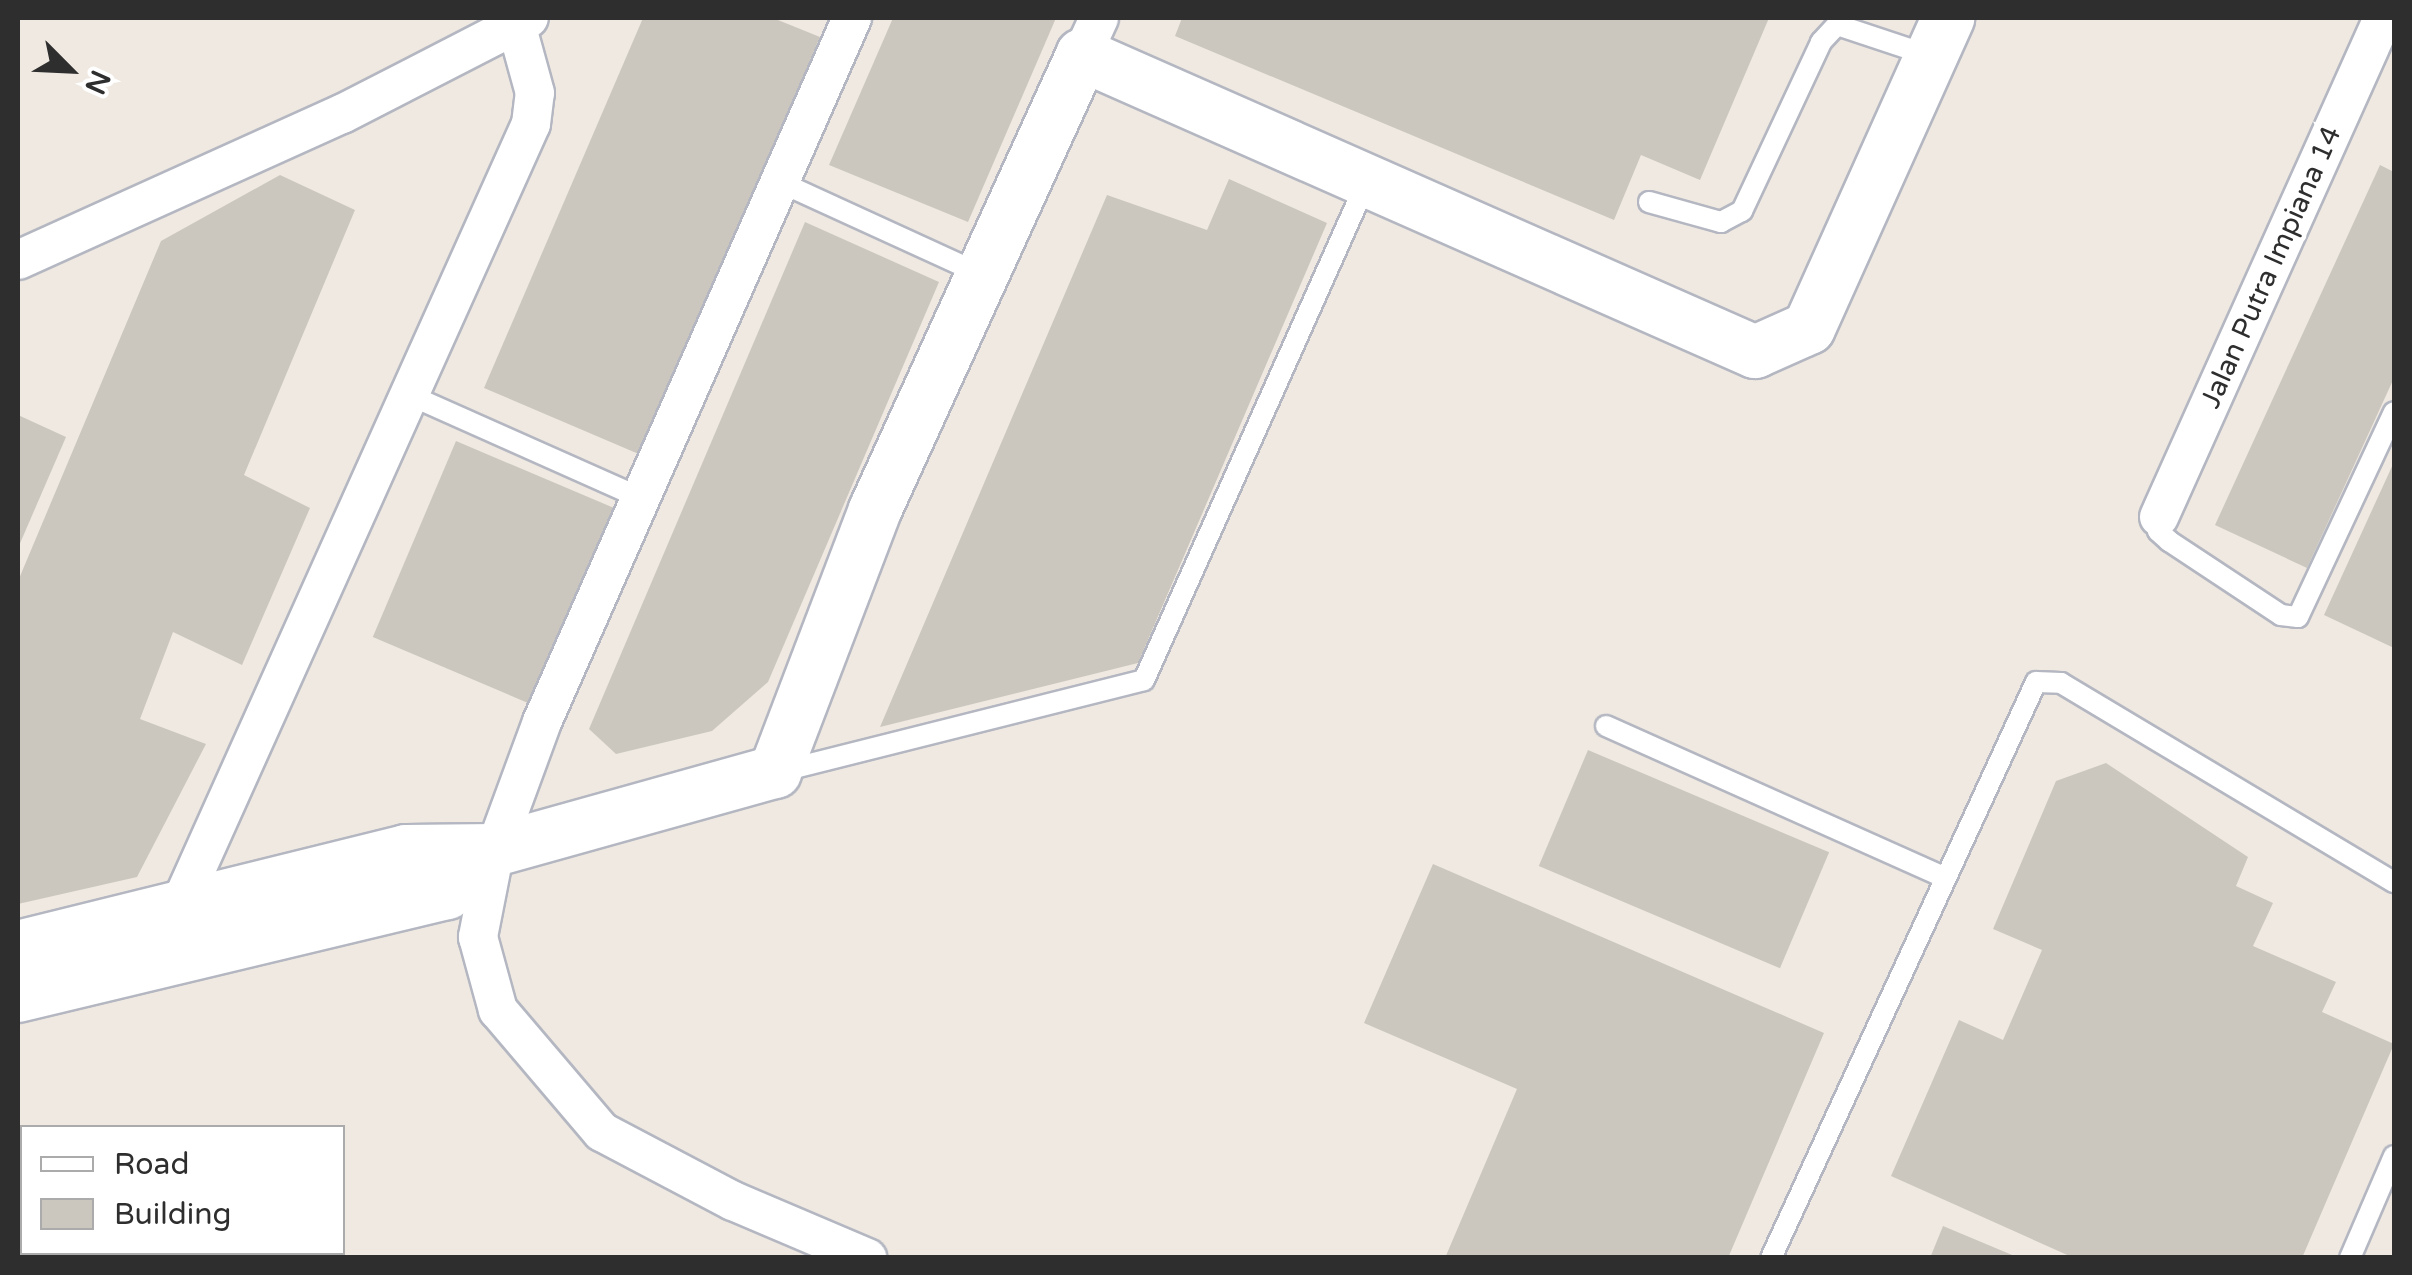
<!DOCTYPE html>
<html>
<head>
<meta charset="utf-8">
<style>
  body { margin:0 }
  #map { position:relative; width:2412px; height:1275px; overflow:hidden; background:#efe9e1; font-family:"Varela Round",sans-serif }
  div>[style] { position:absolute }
  .building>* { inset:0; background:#cbc7bf; transform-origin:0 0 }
  .roads { filter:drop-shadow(2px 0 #b4b7c1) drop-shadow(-2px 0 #b4b7c1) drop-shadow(0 2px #b4b7c1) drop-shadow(0 -2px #b4b7c1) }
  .lane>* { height:20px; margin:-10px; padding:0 10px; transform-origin:10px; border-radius:10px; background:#fff }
  .street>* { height:38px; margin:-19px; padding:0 19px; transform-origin:19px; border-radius:19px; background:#fff }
  .secondary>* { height:52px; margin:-26px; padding:0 26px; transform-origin:26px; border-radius:26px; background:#fff }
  span { translate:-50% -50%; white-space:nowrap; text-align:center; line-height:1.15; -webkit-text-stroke:9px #fff; paint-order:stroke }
  .street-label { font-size:28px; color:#2e2e2e }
  .frame { position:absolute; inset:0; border:20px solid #2e2e2e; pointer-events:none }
  .legend { position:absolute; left:20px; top:1125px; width:325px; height:130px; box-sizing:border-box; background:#fff; border:2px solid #ababab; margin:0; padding:12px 18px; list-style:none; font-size:30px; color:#2e2e2e }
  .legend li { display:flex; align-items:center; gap:20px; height:50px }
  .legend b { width:50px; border:2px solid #ababab }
  .north { position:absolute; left:20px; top:20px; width:100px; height:100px; -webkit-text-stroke:8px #fff; paint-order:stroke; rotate:114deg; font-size:28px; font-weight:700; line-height:40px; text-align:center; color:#2e2e2e }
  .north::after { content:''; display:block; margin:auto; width:35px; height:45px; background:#2e2e2e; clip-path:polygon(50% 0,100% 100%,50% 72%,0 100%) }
</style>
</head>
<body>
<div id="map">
  <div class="building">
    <div style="clip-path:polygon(643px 18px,773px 18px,820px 37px,641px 455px,484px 388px)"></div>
    <div style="clip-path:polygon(893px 18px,1056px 18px,968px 222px,829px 165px)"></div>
    <div style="clip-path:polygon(1182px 18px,1769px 18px,1700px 180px,1641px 155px,1614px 220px,1175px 36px)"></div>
    <div style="clip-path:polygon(2380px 165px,2394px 172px,2394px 378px,2307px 568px,2215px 525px)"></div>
    <div style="clip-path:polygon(280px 175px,355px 210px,244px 475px,310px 508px,242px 665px,173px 632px,140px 719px,206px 744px,137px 877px,18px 904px,18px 581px,161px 241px)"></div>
    <div style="clip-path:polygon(1229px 179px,1327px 223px,1138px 663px,880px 727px,1107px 195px,1207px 230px)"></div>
    <div style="clip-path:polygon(805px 222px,939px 282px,768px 682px,712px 731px,616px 754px,589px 729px)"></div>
    <div style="clip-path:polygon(18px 415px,66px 437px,18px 548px)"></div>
    <div style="left:456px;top:441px;width:173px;height:213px;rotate:23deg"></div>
    <div style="clip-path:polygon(2394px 462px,2394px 648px,2324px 615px)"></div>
    <div style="left:1588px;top:750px;width:262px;height:126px;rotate:23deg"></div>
    <div style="clip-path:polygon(2106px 763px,2248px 857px,2236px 886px,2273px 903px,2253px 946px,2336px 982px,2322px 1012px,2394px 1044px,2302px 1258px,2074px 1258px,1891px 1176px,1959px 1020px,2003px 1040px,2042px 950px,1993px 929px,2056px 781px)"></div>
    <div style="clip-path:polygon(1433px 864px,1824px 1033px,1728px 1258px,1445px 1258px,1517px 1089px,1364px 1023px)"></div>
    <div style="clip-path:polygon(1943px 1226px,2017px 1257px,2017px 1258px,1930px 1258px)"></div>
  </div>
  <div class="roads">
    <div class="lane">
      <div style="left:782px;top:183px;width:217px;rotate:24.6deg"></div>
      <div style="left:1649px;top:202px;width:75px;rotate:15.5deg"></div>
      <div style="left:1721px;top:222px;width:24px;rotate:-28deg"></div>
      <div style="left:1742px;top:211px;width:187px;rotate:-64.9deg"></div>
      <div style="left:1821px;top:42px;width:23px;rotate:-47deg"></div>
      <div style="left:1837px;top:25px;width:99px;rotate:18.3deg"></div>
      <div style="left:405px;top:393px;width:258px;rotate:24deg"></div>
      <div style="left:2159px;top:517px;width:14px;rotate:94deg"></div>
      <div style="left:2158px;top:531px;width:15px;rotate:42deg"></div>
      <div style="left:2169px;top:541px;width:134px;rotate:33.5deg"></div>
      <div style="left:2281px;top:615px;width:17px;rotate:7deg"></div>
      <div style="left:2298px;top:617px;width:226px;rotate:-64.9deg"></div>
      <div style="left:1606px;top:726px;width:370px;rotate:24.1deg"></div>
      <div style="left:782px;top:771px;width:373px;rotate:-14.1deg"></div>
      <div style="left:1144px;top:680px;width:547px;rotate:-65.92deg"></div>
      <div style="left:1771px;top:1258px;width:634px;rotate:-65.29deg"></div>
      <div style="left:2036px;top:682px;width:25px;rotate:2deg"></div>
      <div style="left:2061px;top:683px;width:388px;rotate:30.9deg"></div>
      <div style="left:2350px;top:1258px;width:111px;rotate:-66.7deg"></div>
    </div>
    <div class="street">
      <div style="left:852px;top:18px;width:769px;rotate:113.77deg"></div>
      <div style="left:542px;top:722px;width:136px;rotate:110.2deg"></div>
      <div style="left:495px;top:850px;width:89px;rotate:101.1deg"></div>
      <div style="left:478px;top:937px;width:76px;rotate:74.7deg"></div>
      <div style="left:498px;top:1010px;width:160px;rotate:49.6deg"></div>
      <div style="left:602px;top:1132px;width:148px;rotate:27.8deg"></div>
      <div style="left:733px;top:1201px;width:146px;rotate:23deg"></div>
      <div style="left:1082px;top:55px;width:41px;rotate:-65.3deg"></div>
      <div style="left:18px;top:260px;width:355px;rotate:-24.3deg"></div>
      <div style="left:342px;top:114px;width:210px;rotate:-27.2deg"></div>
      <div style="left:2159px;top:517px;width:547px;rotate:-65.82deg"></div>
      <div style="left:181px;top:903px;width:854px;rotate:-65.81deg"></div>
      <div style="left:531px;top:124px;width:31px;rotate:-83deg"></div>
      <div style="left:535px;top:93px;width:72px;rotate:-105.4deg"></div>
    </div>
    <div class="secondary">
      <div style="left:18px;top:947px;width:400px;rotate:-13.9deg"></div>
      <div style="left:406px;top:851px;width:89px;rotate:-0.6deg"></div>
      <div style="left:495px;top:850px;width:291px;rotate:-15.6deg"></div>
      <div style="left:775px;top:772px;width:280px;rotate:-69.1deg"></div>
      <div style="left:875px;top:510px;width:500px;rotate:-65.5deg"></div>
      <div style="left:1082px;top:55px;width:736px;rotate:23.81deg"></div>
      <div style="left:1755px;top:352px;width:59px;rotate:-24deg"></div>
      <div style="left:1809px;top:328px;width:340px;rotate:-65.8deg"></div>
      <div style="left:18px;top:996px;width:441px;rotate:-13.5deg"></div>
      <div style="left:447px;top:893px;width:64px;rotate:-41.9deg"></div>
    </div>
  </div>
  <div class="street-label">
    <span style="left:2271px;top:267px;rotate:-66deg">Jalan Putra Impiana 14</span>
  </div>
  <div class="frame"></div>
  <ul class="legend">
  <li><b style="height:12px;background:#fff"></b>Road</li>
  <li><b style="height:28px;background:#cbc7bf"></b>Building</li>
  </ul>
  <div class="north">N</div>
</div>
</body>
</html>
